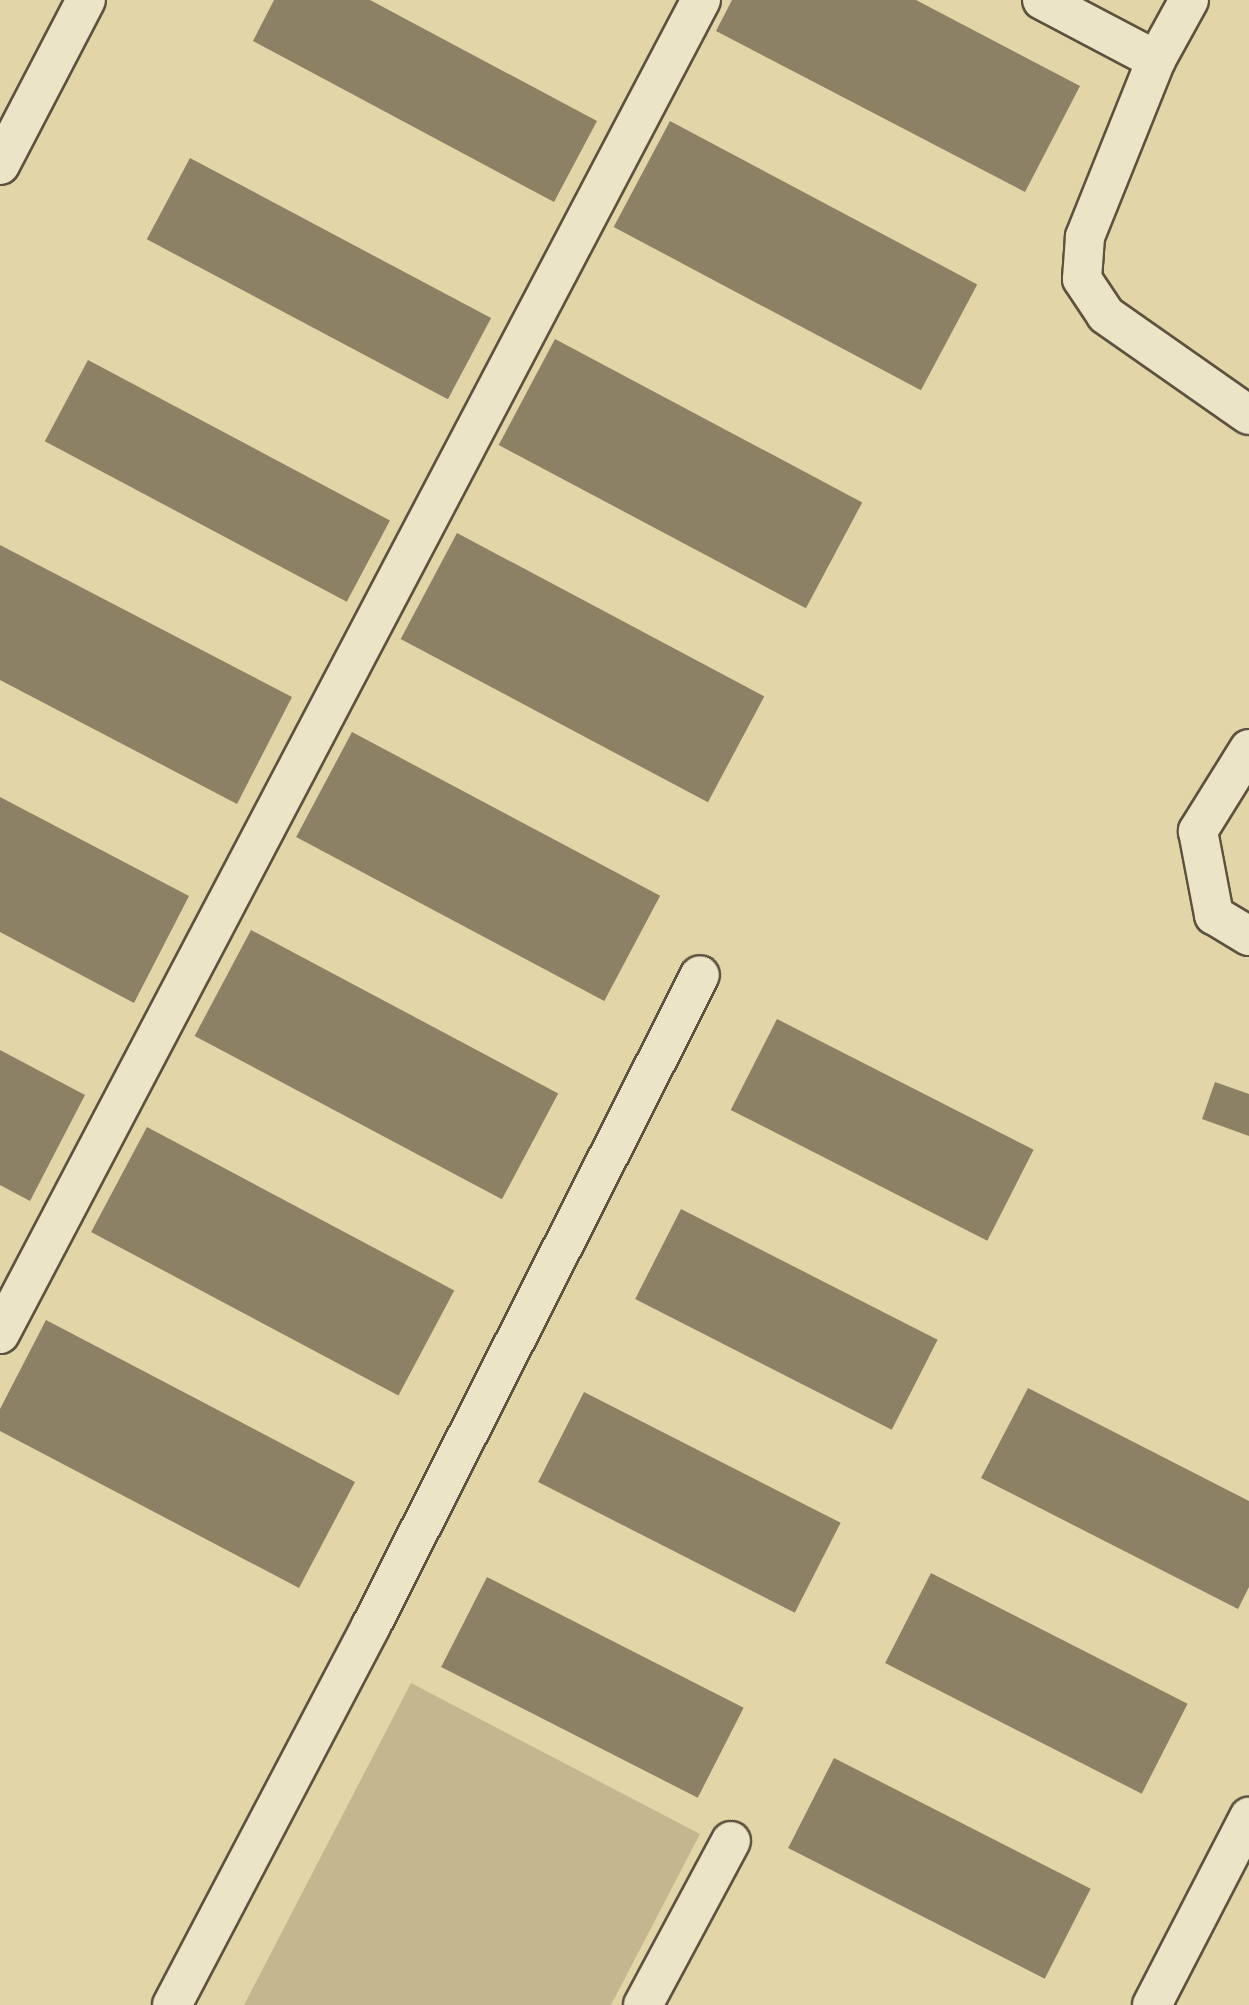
<!DOCTYPE html>
<html>
<head>
<meta charset="utf-8">
<style>
  body { margin:0 }
  #map { position:relative; width:1249px; height:2005px; overflow:hidden; background:#e2d5a8; font-family:Alegreya,serif }
  div>[style] { position:absolute }
  .green>* { inset:0; background:#c4b790 }
  .building>* { inset:0; background:#8d8165; transform-origin:0 0 }
  .roads { filter:drop-shadow(2px 0 #5d523f) drop-shadow(-2px 0 #5d523f) drop-shadow(0 2px #5d523f) drop-shadow(0 -2px #5d523f) }
  .minor>* { height:38px; margin:-19px; padding:0 19px; transform-origin:19px; border-radius:19px; background:#ece4c6 }
  span { translate:-50% -50%; white-space:nowrap; text-align:center; line-height:1.15; -webkit-text-stroke:5px #ece4c6; paint-order:stroke }
</style>
</head>
<body>
<div id="map">
  <div class="green">
    <div style="clip-path:polygon(411px 1683px,700px 1834px,611px 2005px,244px 2005px)"></div>
  </div>
  <div class="building">
    <div style="clip-path:polygon(274px 0,370px 0,597px 121px,554px 202px,253px 41px)"></div>
    <div style="clip-path:polygon(732px 0,916px 0,1080px 86px,1025px 192px,716px 31px)"></div>
    <div style="left:670px;top:121px;width:348px;height:120px;rotate:28deg"></div>
    <div style="left:190px;top:158px;width:341px;height:92px;rotate:28deg"></div>
    <div style="left:555px;top:339px;width:348px;height:120px;rotate:28deg"></div>
    <div style="left:88px;top:360px;width:342px;height:92px;rotate:28deg"></div>
    <div style="left:457px;top:533px;width:348px;height:120px;rotate:28deg"></div>
    <div style="clip-path:polygon(0 545px,292px 697px,237px 804px,0 680px)"></div>
    <div style="left:352px;top:732px;width:349px;height:119px;rotate:28deg"></div>
    <div style="clip-path:polygon(0 797px,189px 896px,134px 1003px,0 932px)"></div>
    <div style="left:251px;top:930px;width:348px;height:120px;rotate:28deg"></div>
    <div style="left:777px;top:1019px;width:288px;height:102px;rotate:27deg"></div>
    <div style="clip-path:polygon(0 1050px,85px 1095px,30px 1201px,0 1185px)"></div>
    <div style="clip-path:polygon(1215px 1082px,1249px 1094px,1249px 1136px,1202px 1119px)"></div>
    <div style="left:147px;top:1127px;width:348px;height:119px;rotate:28deg"></div>
    <div style="left:681px;top:1209px;width:288px;height:101px;rotate:27deg"></div>
    <div style="clip-path:polygon(46px 1320px,355px 1482px,299px 1588px,0 1431px,0 1409px)"></div>
    <div style="clip-path:polygon(1028px 1388px,1249px 1501px,1249px 1587px,1238px 1609px,981px 1478px)"></div>
    <div style="left:584px;top:1392px;width:288px;height:101px;rotate:27deg"></div>
    <div style="left:931px;top:1573px;width:288px;height:101px;rotate:27deg"></div>
    <div style="left:487px;top:1577px;width:288px;height:101px;rotate:27deg"></div>
    <div style="left:834px;top:1758px;width:288px;height:101px;rotate:27deg"></div>
  </div>
  <div class="roads">
    <div class="minor">
      <div style="left:1042px;top:0;width:129px;rotate:27.8deg"></div>
      <div style="left:1189px;top:0;width:68px;rotate:118.8deg"></div>
      <div style="left:1156px;top:60px;width:191px;rotate:111.9deg"></div>
      <div style="left:1085px;top:237px;width:42px;rotate:94.1deg"></div>
      <div style="left:1082px;top:279px;width:43px;rotate:56.3deg"></div>
      <div style="left:1106px;top:315px;width:174px;rotate:35deg"></div>
      <div style="left:0;top:165px;width:186px;rotate:-62.5deg"></div>
      <div style="left:1249px;top:749px;width:97px;rotate:121.9deg"></div>
      <div style="left:1198px;top:831px;width:86px;rotate:79.2deg"></div>
      <div style="left:1214px;top:915px;width:41px;rotate:31deg"></div>
      <div style="left:0;top:1334px;width:1507px;rotate:-62.28deg"></div>
      <div style="left:172px;top:2005px;width:428px;rotate:-62.3deg"></div>
      <div style="left:371px;top:1626px;width:729px;rotate:-63.19deg"></div>
      <div style="left:643px;top:2005px;width:186px;rotate:-61.8deg"></div>
      <div style="left:1152px;top:2005px;width:212px;rotate:-62.7deg"></div>
    </div>
  </div>
</div>
</body>
</html>
